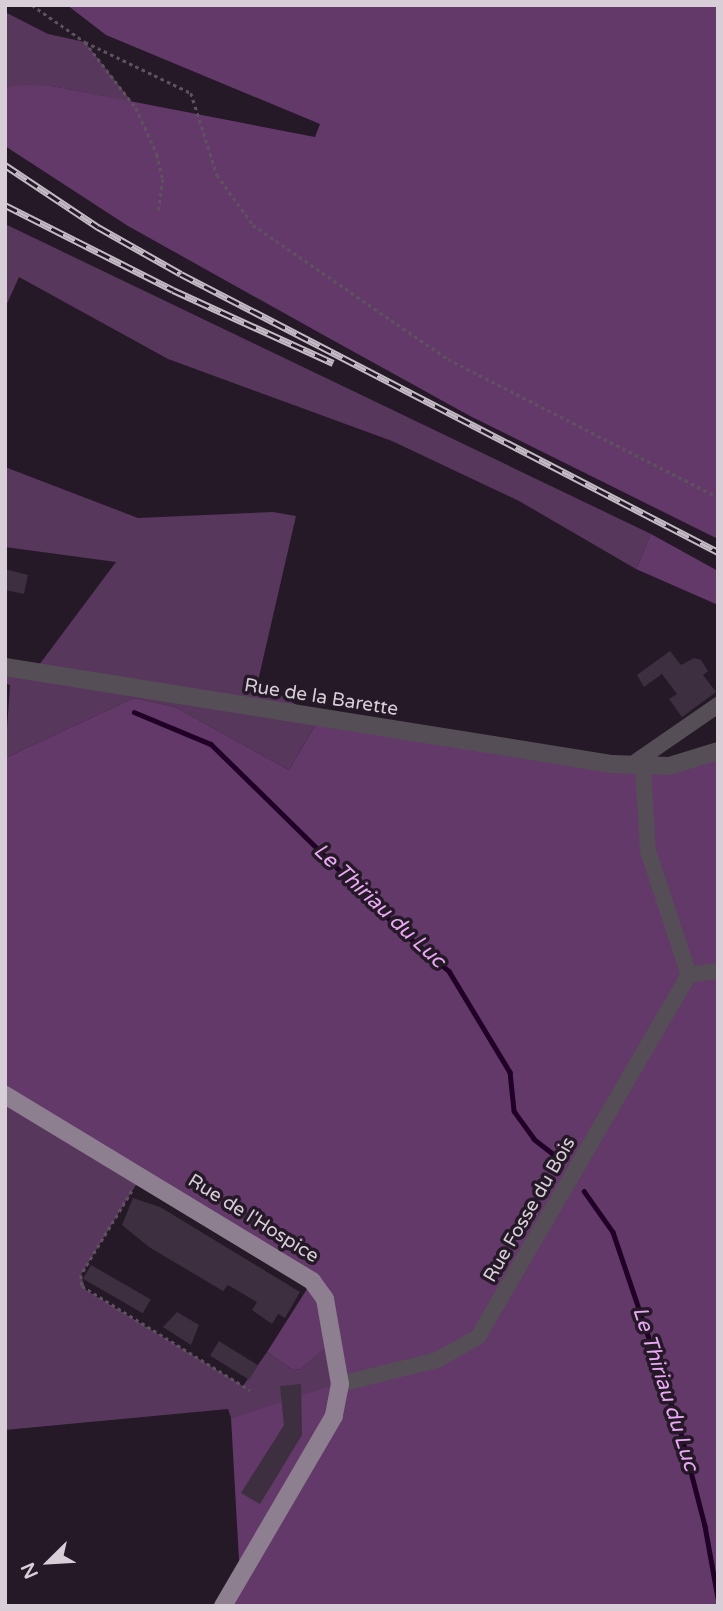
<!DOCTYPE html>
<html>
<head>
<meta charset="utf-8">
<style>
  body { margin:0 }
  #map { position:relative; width:723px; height:1611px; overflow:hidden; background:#251827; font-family:"Varela Round",sans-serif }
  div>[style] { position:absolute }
  .green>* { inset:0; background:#58375d }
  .forest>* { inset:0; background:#633969 }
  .stream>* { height:4.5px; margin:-2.25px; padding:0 2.25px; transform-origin:2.25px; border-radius:2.25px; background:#210027 }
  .building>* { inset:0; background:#3d2f3f; transform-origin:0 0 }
  .path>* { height:2.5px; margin-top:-1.25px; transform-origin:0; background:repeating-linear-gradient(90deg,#5e525f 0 3.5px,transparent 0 7px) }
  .minor>* { height:16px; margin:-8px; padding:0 8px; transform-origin:8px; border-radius:8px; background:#554e56 }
  .tertiary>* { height:18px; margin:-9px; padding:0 9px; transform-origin:9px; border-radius:9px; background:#554e56 }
  .primary>* { height:18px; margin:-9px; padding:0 9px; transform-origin:9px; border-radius:9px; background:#8d7f8f }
  .rail>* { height:7px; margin-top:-3.5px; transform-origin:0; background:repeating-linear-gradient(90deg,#251827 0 13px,#c3bac5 0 26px); box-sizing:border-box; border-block:2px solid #c3bac5 }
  span { translate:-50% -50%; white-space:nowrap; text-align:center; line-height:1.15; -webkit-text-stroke:7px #251827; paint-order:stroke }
  .street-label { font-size:19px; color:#d7ced8 }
  .water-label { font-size:21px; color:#eaa9f4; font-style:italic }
  .frame { position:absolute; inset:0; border:7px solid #d7ced8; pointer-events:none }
  .north { position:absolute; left:14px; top:1527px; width:70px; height:70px; -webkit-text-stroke:5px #251827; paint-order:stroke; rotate:246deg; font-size:19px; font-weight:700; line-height:28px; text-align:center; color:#d7ced8 }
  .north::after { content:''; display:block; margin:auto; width:24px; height:32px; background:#d7ced8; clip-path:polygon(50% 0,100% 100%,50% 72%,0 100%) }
</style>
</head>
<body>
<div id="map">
  <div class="green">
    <div style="clip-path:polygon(5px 12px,48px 34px,85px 42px,132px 102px,52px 86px,5px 87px)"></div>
    <div style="clip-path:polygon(5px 224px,651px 534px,636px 569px,519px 501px,392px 441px,168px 359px,19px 277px,5px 308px)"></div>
    <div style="clip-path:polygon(5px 467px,138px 518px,273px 512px,296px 516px,258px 681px,319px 719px,289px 770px,175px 707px,134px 698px,5px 758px,10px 685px,5px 683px,5px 667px,33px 673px,116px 562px,5px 547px)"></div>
    <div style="clip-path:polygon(5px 1095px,142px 1175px,81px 1275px,86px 1290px,243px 1386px,267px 1352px,293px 1370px,300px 1369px,333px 1340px,340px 1384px,231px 1418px,228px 1409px,5px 1430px)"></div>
  </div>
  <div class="forest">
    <div style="clip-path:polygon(67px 5px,718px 5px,718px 539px,470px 416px,327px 337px,128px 226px,5px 146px,5px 87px,25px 85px,52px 86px,315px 137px,320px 124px,106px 35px)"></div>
    <div style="clip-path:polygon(651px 534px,718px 571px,718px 605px,636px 569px)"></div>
    <div style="clip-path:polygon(134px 698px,175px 707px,289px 770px,319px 719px,631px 765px,718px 751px,718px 1606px,223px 1606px,240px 1578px,231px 1418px,340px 1383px,333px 1341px,300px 1369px,293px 1370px,267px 1352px,312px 1281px,5px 1095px,5px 758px)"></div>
  </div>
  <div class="stream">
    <div style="left:134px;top:712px;width:83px;rotate:22.6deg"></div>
    <div style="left:211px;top:744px;width:265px;rotate:44.5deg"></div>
    <div style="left:400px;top:930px;width:64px;rotate:39.9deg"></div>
    <div style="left:449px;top:971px;width:118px;rotate:58.9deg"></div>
    <div style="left:510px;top:1072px;width:39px;rotate:84deg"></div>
    <div style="left:514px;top:1111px;width:34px;rotate:54deg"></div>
    <div style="left:534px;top:1139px;width:31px;rotate:38deg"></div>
    <div style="left:584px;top:1191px;width:50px;rotate:54.7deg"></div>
    <div style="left:613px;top:1232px;width:212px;rotate:71.3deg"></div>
    <div style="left:681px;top:1433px;width:96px;rotate:75.5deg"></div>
    <div style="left:705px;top:1526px;width:73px;rotate:79.8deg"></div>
  </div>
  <div class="building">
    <div style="clip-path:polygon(5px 569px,28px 575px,24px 594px,5px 590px)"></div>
    <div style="clip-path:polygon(670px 651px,681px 665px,694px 658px,701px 660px,708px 671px,703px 675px,716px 692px,682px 717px,669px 699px,677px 694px,662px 674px,644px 687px,637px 675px)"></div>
    <div style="clip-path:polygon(133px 1198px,160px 1207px,300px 1292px,285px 1318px,278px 1314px,272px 1324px,252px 1310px,257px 1302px,228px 1285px,223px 1291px,149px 1247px,122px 1225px)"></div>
    <div style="left:91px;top:1265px;width:69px;height:16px;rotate:30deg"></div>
    <div style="clip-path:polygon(177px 1312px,199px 1325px,191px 1345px,163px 1327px)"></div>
    <div style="left:219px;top:1341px;width:46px;height:17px;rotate:32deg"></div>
    <div style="clip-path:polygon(301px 1384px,302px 1435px,260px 1504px,241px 1493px,284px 1425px,280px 1386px)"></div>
  </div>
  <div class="path">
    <div style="left:32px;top:5px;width:65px;rotate:34.9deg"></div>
    <div style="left:85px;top:42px;width:83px;rotate:52.3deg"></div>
    <div style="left:136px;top:108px;width:51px;rotate:65.5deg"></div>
    <div style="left:157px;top:154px;width:26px;rotate:77deg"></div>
    <div style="left:163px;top:179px;width:34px;rotate:98deg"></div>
    <div style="left:85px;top:42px;width:118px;rotate:25.7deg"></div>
    <div style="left:191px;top:93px;width:86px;rotate:72.4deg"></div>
    <div style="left:217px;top:175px;width:62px;rotate:54.2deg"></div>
    <div style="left:253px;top:225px;width:237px;rotate:34.5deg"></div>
    <div style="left:448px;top:359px;width:303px;rotate:27.1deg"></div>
    <div style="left:132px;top:1191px;width:98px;rotate:121.3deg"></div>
    <div style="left:81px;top:1275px;width:11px;rotate:85deg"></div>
    <div style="left:82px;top:1286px;width:198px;rotate:31.8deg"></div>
  </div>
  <div class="minor">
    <div style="left:631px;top:765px;width:106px;rotate:-34.6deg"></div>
    <div style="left:643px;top:767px;width:84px;rotate:86.6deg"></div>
    <div style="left:648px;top:851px;width:131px;rotate:71.7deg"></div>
    <div style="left:689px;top:975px;width:29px;rotate:-8deg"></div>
    <div style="left:340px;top:1384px;width:100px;rotate:-13.9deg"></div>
    <div style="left:437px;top:1360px;width:47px;rotate:-29.3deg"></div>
    <div style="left:478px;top:1337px;width:419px;rotate:-59.8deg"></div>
  </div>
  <div class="tertiary">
    <div style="left:5px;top:667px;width:615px;rotate:9.08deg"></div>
    <div style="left:612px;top:764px;width:57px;rotate:2deg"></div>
    <div style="left:669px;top:766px;width:51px;rotate:-17deg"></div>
  </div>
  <div class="primary">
    <div style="left:5px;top:1095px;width:359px;rotate:31.2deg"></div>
    <div style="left:312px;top:1281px;width:22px;rotate:54deg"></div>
    <div style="left:325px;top:1299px;width:86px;rotate:80deg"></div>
    <div style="left:340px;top:1384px;width:33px;rotate:101deg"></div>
    <div style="left:334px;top:1416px;width:220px;rotate:120.3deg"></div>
  </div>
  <div class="rail">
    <div style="left:5px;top:165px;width:112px;rotate:33.7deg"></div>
    <div style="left:98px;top:227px;width:95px;rotate:29.5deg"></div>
    <div style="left:181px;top:274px;width:605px;rotate:27.37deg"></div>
    <div style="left:5px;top:205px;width:188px;rotate:26.8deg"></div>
    <div style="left:173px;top:290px;width:176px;rotate:24.5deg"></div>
  </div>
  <div class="street-label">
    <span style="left:321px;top:698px;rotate:9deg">Rue de la Barette</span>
    <span style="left:530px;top:1210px;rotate:-60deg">Rue Fosse du Bois</span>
    <span style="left:253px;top:1219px;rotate:32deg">Rue de l'Hospice</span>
  </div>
  <div class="water-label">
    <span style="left:379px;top:906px;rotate:43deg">Le Thiriau du Luc</span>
    <span style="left:665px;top:1389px;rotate:72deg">Le Thiriau du Luc</span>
  </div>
  <div class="frame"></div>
  <div class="north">N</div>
</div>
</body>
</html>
